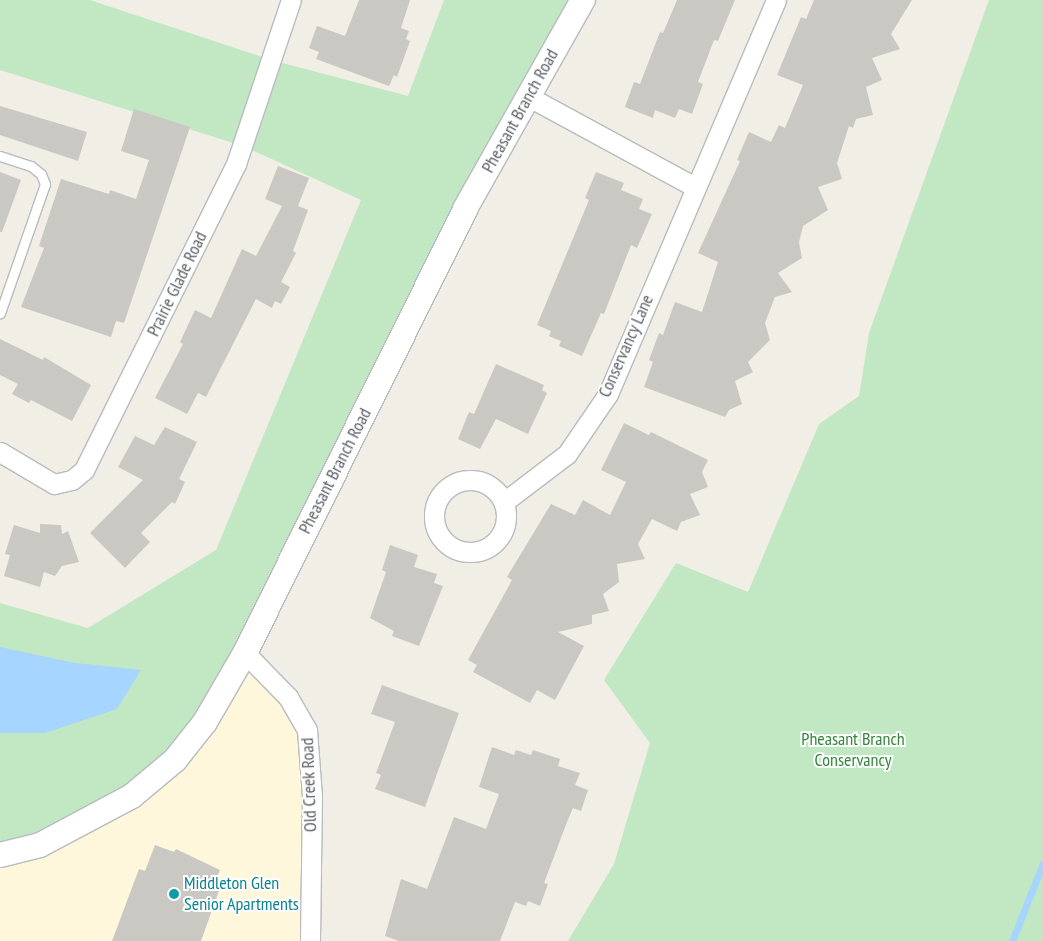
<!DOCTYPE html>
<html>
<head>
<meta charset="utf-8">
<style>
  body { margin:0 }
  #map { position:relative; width:1043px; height:941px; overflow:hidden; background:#f0eee5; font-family:"PT Sans Narrow",sans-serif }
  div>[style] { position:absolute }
  .commercial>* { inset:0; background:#fef7db }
  .green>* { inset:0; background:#c1e7c3 }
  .water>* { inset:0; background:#a6d5ff }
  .stream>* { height:7px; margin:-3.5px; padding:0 3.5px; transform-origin:3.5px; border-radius:3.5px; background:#a6d5ff }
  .building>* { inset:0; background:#cac8c2 }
  .roads { filter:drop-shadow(1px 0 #b8bbbf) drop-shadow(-1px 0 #b8bbbf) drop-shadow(0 1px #b8bbbf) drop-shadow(0 -1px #b8bbbf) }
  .service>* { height:9px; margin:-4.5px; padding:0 4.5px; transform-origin:4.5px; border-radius:4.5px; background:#fff }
  .minor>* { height:19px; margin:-9.5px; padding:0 9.5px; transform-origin:9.5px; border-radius:9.5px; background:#fff }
  .minor>.ring { margin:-9.5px; padding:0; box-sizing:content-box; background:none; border:19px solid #fff; border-radius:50% }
  .tertiary>* { height:24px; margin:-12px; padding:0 12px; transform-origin:12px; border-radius:12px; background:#fff }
  .dots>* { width:14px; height:14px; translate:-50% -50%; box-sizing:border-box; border:2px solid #fff; border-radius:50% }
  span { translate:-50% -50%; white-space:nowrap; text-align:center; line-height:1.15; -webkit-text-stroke:4px #fff; paint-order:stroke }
  .street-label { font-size:18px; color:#5d6166 }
  .park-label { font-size:18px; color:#33863b }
  .culture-label { font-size:18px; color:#0d838f }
  .left { translate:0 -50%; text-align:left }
</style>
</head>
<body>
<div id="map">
  <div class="commercial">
    <div style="clip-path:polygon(0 603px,88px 628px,245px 653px,307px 730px,310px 941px,0 941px)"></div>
  </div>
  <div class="green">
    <div style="clip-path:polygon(0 0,90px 0,271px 60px,408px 96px,444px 0,583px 0,175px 760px,0 855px,0 603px,88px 628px,216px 550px,361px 200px,243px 146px,0 70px)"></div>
    <div style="clip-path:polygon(989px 0,1043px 0,1043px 941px,568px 941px,614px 864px,650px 743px,604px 680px,676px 563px,748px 592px,819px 424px,859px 396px,869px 333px)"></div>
  </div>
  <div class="water">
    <div style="clip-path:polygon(0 647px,75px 663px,141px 670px,117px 709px,45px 733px,0 733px)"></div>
  </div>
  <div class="stream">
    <div style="left:1012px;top:941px;width:84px;rotate:-68.3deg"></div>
  </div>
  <div class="building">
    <div style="clip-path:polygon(359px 0,410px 0,401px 28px,409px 31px,406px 39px,410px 41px,397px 77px,394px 75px,389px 86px,316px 59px,319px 52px,309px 48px,317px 26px,345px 36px)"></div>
    <div style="clip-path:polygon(677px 0,735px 0,718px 41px,714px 40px,698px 82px,703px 84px,692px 114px,679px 109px,675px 118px,655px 110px,653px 118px,625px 107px,634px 82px,640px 84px,660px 32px,663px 33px)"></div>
    <div style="clip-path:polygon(814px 0,912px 0,891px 34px,900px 49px,872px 58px,882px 80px,866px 87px,873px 115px,856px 119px,853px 128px,849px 126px,837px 163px,842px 179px,818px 187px,828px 210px,803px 226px,799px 242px,802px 258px,778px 273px,792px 292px,775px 297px,765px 323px,770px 340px,748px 362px,753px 372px,735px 381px,742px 404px,729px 410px,725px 417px,644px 387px,653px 362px,649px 360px,659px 333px,663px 335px,675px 302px,702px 312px,718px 262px,698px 253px,740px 161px,737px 160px,749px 132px,771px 142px,779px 125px,785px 128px,803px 85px,777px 75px,801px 17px,806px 19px)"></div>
    <div style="clip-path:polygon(0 106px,87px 132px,78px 161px,0 135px)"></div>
    <div style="clip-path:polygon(134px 109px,190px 127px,124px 323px,116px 321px,111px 337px,21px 307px,44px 248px,39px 246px,61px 179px,109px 194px,110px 190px,136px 199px,149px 160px,121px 151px)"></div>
    <div style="clip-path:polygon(278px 166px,309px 178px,298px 206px,308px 210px,293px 251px,296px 253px,281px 282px,290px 287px,281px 304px,275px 301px,272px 308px,256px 299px,206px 397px,198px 393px,187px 414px,155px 398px,183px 344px,180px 342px,195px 310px,211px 318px,242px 249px,256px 256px,282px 206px,265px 199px)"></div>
    <div style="clip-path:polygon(0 172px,21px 180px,2px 232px,0 232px)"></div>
    <div style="clip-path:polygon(596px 172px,624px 183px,621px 190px,643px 199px,639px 209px,652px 214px,637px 248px,631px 245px,604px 314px,601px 313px,582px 356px,559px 346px,561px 341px,549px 336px,551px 331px,537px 325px,589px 200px,585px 198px)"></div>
    <div style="clip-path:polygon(0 339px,43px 360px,44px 357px,91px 385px,72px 421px,31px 400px,29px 403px,12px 394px,18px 384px,0 375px)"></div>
    <div style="clip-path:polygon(496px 364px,544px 385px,542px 390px,547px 393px,528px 434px,496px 419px,480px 449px,458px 439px,469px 412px,474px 414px)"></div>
    <div style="clip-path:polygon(624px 423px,649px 435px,651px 432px,708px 460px,702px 472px,708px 487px,690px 494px,700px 515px,681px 522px,677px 531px,652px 519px,638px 544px,645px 559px,617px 564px,619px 582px,603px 594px,609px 611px,592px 615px,592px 624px,558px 632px,584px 646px,555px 700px,537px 690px,530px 703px,473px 672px,477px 665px,468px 660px,512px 580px,507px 577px,551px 504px,575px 515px,583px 500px,610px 515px,626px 482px,601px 470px)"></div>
    <div style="clip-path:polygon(165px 427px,197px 442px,179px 479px,185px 482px,175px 504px,172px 502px,141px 533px,150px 542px,125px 568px,90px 533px,143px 480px,118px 467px,135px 436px,154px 445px)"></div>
    <div style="clip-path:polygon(40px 524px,61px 525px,62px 534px,68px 531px,79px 562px,62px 566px,55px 576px,44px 572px,40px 587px,4px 576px,10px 555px,5px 554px,14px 525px,40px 533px)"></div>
    <div style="clip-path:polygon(390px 545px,418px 555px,414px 567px,437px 574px,434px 583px,443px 586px,419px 646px,392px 636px,394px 631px,370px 618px,386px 572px,382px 570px)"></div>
    <div style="clip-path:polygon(382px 685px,459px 713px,425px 807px,375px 789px,381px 775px,376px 773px,395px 722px,371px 714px)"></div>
    <div style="clip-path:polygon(492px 747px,514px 755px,516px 750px,531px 755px,533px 750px,560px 759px,558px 766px,580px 773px,575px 785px,588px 790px,581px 811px,573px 808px,567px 822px,544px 883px,548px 884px,540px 906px,528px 901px,526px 906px,515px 902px,500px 941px,399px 941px,385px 936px,401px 879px,427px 889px,454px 817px,486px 829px,499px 794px,479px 787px)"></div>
    <div style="clip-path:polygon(155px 845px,174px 852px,176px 849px,220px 870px,214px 885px,220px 888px,201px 941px,112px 941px,139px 869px,145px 871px)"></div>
  </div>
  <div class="roads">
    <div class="service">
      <div style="left:0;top:156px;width:33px;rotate:18deg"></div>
      <div style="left:31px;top:166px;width:13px;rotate:39deg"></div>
      <div style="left:41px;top:174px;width:11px;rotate:68deg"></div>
      <div style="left:45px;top:184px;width:137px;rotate:109.2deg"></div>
    </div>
    <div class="minor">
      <div style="left:529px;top:97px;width:189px;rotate:28.5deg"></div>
      <div style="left:0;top:452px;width:63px;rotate:30.7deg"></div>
      <div style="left:54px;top:484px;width:18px;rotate:-13deg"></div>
      <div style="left:72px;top:480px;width:16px;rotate:-40deg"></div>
      <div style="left:84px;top:470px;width:342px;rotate:-63.6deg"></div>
      <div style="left:236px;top:164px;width:173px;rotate:-71.5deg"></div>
      <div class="ring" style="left:434px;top:480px;width:53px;height:53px"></div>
      <div style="left:504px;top:502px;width:79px;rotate:-37.3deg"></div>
      <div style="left:567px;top:454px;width:73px;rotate:-55.7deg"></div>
      <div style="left:608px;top:394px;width:428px;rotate:-66.9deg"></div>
      <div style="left:245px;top:653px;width:62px;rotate:45.7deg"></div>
      <div style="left:288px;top:697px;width:38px;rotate:60deg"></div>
      <div style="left:307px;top:730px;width:66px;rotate:85.7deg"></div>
      <div style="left:312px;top:796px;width:145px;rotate:90.8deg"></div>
    </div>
    <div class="tertiary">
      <div style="left:0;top:855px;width:41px;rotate:-14deg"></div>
      <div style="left:40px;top:845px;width:104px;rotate:-28deg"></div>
      <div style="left:132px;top:796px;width:56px;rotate:-39.9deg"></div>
      <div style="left:175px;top:760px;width:48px;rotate:-51.7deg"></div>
      <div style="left:205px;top:722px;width:80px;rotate:-59.9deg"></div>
      <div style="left:245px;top:653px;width:496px;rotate:-63.6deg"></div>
      <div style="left:465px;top:209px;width:240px;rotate:-60.6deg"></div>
    </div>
  </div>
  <div class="dots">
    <div style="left:174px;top:894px;background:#0f9aa8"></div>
  </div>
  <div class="street-label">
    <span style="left:520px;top:111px;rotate:-61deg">Pheasant Branch Road</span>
    <span style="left:177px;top:284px;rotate:-64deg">Prairie Glade Road</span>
    <span style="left:626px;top:346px;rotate:-66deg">Conservancy Lane</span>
    <span style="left:335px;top:471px;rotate:-63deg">Pheasant Branch Road</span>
    <span style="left:309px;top:785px;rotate:-92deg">Old Creek Road</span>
  </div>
  <div class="park-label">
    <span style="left:853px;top:750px">Pheasant Branch<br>Conservancy</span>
  </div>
  <div class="culture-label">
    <span class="left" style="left:184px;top:894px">Middleton Glen<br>Senior Apartments</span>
  </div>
</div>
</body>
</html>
